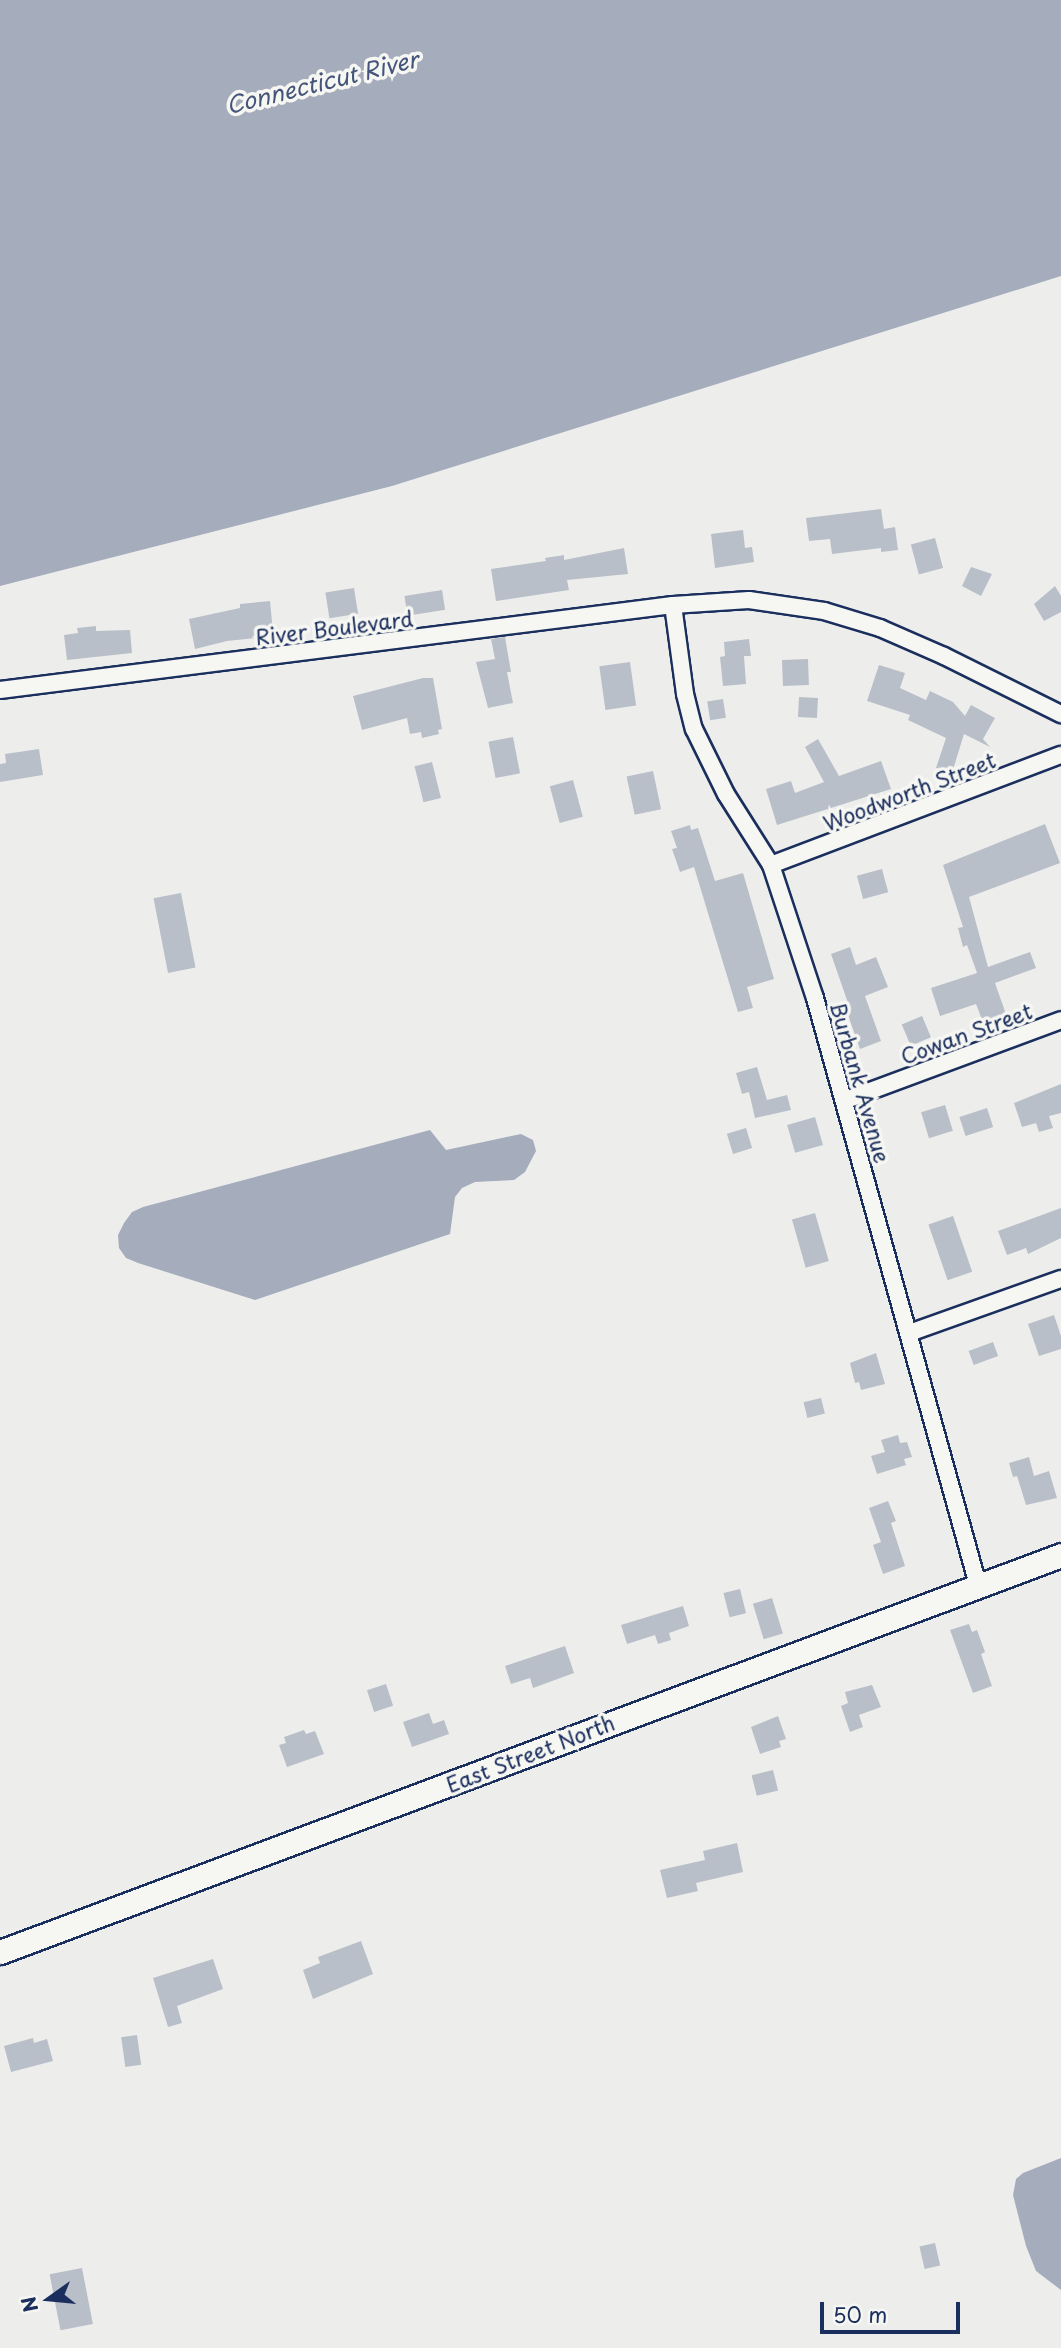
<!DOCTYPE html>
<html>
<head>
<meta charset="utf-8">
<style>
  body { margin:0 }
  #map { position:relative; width:1061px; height:2348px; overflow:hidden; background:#edeeec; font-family:"Playpen Sans",sans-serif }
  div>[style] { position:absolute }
  .water>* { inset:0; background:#a5acbc }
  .building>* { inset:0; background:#b9bfc8; transform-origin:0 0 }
  .roads { filter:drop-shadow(2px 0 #1b2f5e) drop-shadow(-2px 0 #1b2f5e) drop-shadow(0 2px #1b2f5e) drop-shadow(0 -2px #1b2f5e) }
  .minor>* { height:16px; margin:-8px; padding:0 8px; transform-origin:8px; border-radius:8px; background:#f6f6f2 }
  .secondary>* { height:23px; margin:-11.5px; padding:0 11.5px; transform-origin:11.5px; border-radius:11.5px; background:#f6f6f2 }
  span { translate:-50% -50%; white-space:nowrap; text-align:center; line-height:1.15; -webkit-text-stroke:7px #f6f6f2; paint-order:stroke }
  .street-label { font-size:21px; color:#1b2f5e }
  .water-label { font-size:23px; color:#44547a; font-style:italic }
  .north { position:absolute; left:14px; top:2264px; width:70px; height:70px; -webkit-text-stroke:5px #f6f6f2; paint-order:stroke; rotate:255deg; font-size:19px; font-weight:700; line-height:28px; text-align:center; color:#1b2f5e }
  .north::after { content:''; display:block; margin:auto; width:24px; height:32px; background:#1b2f5e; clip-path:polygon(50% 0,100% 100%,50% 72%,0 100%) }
  .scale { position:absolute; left:820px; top:2302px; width:140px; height:32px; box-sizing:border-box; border:4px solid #1b2f5e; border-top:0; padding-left:9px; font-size:21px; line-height:24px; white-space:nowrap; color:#1b2f5e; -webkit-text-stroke:5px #f6f6f2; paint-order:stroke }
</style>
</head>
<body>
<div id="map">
  <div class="water">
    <div style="clip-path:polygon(0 0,1061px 0,1061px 276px,392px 486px,0 586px)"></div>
    <div style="clip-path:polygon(430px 1130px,446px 1150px,521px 1134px,533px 1140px,536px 1151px,525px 1172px,514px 1180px,475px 1182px,462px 1188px,455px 1197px,450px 1234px,255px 1300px,138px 1263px,126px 1258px,119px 1248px,118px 1235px,124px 1223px,132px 1212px,143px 1207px)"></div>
    <div style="clip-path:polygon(1061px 2158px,1061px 2290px,1036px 2271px,1026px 2246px,1013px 2195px,1016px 2179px,1023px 2173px)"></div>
  </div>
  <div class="building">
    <div style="clip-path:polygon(881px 509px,884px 529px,895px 527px,898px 550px,881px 552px,881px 548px,832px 554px,830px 539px,809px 541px,806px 518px)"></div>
    <div style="clip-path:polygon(743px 530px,745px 548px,752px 547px,754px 562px,715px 568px,711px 534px)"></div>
    <div style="left:935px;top:538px;width:31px;height:25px;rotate:75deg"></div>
    <div style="clip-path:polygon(624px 548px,628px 574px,567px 580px,569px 590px,496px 601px,491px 569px,546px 561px,545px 558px,564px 555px,564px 560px)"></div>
    <div style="clip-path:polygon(971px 567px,992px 574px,981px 596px,962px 586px)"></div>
    <div style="clip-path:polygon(1055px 586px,1061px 596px,1061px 612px,1044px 621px,1034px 604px)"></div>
    <div style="left:354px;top:588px;width:26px;height:29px;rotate:81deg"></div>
    <div style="left:442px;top:590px;width:20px;height:38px;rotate:81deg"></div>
    <div style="clip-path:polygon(270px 601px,273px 632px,264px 633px,265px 637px,227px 641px,195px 649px,189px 619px,240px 608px,240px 604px)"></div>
    <div style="clip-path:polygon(96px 626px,96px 631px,130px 630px,132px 653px,67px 660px,64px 635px,78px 633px,77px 628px)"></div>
    <div style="clip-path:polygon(505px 637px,511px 672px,507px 672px,513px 703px,488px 708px,476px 662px,495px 659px,491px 639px)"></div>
    <div style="clip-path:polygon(749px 639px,751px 656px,744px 656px,746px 684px,723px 686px,720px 657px,725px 656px,724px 642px)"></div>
    <div style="left:808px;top:659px;width:26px;height:26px;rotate:88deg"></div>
    <div style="left:630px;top:662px;width:44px;height:31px;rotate:82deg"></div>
    <div style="clip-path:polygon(879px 665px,905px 673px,900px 688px,926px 700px,930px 691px,953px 702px,965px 716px,971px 705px,995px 718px,983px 739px,990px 747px,964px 734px,952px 773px,936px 768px,946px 738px,908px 720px,910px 715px,867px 701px)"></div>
    <div style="clip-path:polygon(423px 678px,433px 678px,442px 729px,438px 730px,439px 734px,422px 738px,421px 732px,410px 734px,407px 718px,362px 730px,353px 696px)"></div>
    <div style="left:799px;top:697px;width:19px;height:20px;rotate:3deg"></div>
    <div style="left:723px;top:699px;width:19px;height:16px;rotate:81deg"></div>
    <div style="left:513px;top:737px;width:37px;height:25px;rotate:79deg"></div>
    <div style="clip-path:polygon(818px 739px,839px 776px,881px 761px,891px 789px,777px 825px,766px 789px,791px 781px,795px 793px,824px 782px,805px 747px)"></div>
    <div style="clip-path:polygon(39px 749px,43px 775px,0 782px,0 764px,6px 763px,5px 754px)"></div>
    <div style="left:432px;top:762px;width:37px;height:18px;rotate:76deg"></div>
    <div style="left:653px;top:771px;width:39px;height:27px;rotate:78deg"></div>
    <div style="left:573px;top:780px;width:38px;height:24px;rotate:75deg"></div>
    <div style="clip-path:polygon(1045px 824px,1060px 863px,969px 897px,988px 967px,1030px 952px,1036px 968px,995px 983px,1007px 1017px,984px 1025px,976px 1004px,940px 1016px,931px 988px,977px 973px,967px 945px,963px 947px,958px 928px,963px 927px,943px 865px)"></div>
    <div style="clip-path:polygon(690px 825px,691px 830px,698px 828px,715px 881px,743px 873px,774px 979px,747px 987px,753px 1008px,738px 1012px,694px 867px,680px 872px,672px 849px,677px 848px,671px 831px)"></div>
    <div style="left:882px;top:869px;width:24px;height:26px;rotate:75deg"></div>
    <div style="left:181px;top:893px;width:76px;height:28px;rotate:79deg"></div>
    <div style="clip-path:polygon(850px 947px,856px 965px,876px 957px,888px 987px,865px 996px,881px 1041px,860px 1049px,844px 1004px,848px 1003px,831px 954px)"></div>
    <div style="left:922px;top:1016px;width:23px;height:22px;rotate:67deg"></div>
    <div style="clip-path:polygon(757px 1067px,767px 1100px,787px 1095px,791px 1110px,755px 1118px,749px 1092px,742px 1094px,736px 1073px)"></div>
    <div style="clip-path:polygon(1061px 1084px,1061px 1113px,1049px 1116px,1053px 1128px,1039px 1132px,1036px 1123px,1022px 1127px,1014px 1103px)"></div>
    <div style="left:945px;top:1105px;width:27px;height:25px;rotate:73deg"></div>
    <div style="left:987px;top:1108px;width:20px;height:29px;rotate:72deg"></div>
    <div style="left:815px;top:1117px;width:29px;height:29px;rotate:74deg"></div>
    <div style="left:746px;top:1128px;width:21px;height:20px;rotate:73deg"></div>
    <div style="clip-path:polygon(1061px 1208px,1061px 1238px,1028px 1254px,1026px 1248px,1007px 1255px,998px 1231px)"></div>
    <div style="left:815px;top:1213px;width:50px;height:24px;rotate:74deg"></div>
    <div style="left:953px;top:1216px;width:59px;height:26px;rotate:71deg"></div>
    <div style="clip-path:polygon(1054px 1315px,1061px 1336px,1061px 1349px,1039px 1356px,1028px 1324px)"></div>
    <div style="left:993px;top:1342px;width:15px;height:26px;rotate:70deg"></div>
    <div style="clip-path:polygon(876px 1353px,885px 1384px,861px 1390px,859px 1382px,855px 1383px,850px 1363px)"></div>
    <div style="left:821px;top:1398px;width:16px;height:18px;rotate:76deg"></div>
    <div style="clip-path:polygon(898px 1435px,900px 1443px,907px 1442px,912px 1457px,904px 1459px,906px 1465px,877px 1474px,871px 1456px,885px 1452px,881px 1440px)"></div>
    <div style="clip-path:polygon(1029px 1457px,1034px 1476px,1049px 1471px,1057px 1498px,1026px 1505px,1017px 1476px,1013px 1477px,1009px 1463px)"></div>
    <div style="clip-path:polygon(888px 1501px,896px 1521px,891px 1523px,905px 1566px,883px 1574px,873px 1545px,881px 1542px,869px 1508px)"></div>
    <div style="left:740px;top:1589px;width:25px;height:17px;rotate:76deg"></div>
    <div style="left:772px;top:1598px;width:37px;height:20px;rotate:73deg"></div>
    <div style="clip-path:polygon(683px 1606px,689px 1626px,669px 1633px,671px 1640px,658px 1644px,655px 1635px,627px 1644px,621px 1625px)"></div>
    <div style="clip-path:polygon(969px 1624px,972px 1632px,977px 1630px,985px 1652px,981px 1654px,992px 1686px,973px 1693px,950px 1630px)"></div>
    <div style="clip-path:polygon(565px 1646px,574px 1673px,533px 1688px,530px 1678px,511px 1684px,505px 1666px)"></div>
    <div style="left:386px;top:1684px;width:23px;height:20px;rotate:72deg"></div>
    <div style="clip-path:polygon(872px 1685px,881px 1707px,859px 1715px,863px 1727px,850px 1732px,841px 1706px,848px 1703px,845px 1692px)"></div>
    <div style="clip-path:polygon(429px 1713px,433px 1724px,444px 1720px,449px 1734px,412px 1747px,403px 1722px)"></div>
    <div style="clip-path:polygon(778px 1716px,786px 1739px,779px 1741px,781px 1747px,760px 1754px,751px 1727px)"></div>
    <div style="clip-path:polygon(304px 1730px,306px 1734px,315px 1731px,324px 1754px,287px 1767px,279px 1745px,286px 1743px,284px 1737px)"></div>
    <div style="left:773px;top:1770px;width:21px;height:22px;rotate:76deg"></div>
    <div style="clip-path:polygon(737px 1843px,743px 1872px,696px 1883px,698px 1891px,667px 1898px,660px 1870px,705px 1860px,703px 1851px)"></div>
    <div style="clip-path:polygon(361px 1941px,373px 1974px,313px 1999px,303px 1970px,320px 1963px,318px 1957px)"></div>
    <div style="clip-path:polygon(213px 1959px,223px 1989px,177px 2006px,182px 2023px,168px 2027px,153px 1978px)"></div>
    <div style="left:137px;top:2035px;width:30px;height:16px;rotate:82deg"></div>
    <div style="clip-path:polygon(33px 2038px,34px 2043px,47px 2039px,53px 2061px,11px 2072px,4px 2046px)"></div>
    <div style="left:935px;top:2243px;width:23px;height:16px;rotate:77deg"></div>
    <div style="left:82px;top:2268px;width:57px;height:33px;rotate:79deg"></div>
  </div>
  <div class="roads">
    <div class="minor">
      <div style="left:673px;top:605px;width:90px;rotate:82.3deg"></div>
      <div style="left:685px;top:694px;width:36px;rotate:76deg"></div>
      <div style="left:694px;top:729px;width:72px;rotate:63.8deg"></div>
      <div style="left:726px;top:794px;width:84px;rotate:57.6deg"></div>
      <div style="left:771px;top:865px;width:140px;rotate:71.7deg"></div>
      <div style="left:815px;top:998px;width:609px;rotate:74.48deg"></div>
      <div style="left:0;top:690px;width:678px;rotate:-7.2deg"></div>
      <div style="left:673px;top:605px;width:76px;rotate:-3.8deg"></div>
      <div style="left:749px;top:600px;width:76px;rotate:8.3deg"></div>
      <div style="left:824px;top:611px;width:59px;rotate:16.9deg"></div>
      <div style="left:880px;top:628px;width:70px;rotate:23.6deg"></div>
      <div style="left:944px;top:656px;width:131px;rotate:26.4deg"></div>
      <div style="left:771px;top:865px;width:310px;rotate:-20.8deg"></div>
      <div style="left:846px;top:1100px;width:229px;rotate:-20.4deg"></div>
      <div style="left:909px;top:1333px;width:161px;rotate:-19.6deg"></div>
    </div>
    <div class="secondary">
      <div style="left:0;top:1952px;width:1133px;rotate:-20.51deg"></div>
    </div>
  </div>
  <div class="street-label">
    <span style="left:334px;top:627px;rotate:-7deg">River Boulevard</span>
    <span style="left:909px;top:791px;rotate:-21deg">Woodworth Street</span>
    <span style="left:966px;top:1033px;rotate:-20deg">Cowan Street</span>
    <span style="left:861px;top:1082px;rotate:74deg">Burbank Avenue</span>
    <span style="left:530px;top:1753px;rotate:-21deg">East Street North</span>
  </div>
  <div class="water-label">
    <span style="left:322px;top:82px;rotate:-14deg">Connecticut River</span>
  </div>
  <div class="north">N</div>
  <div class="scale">50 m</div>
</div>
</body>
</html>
